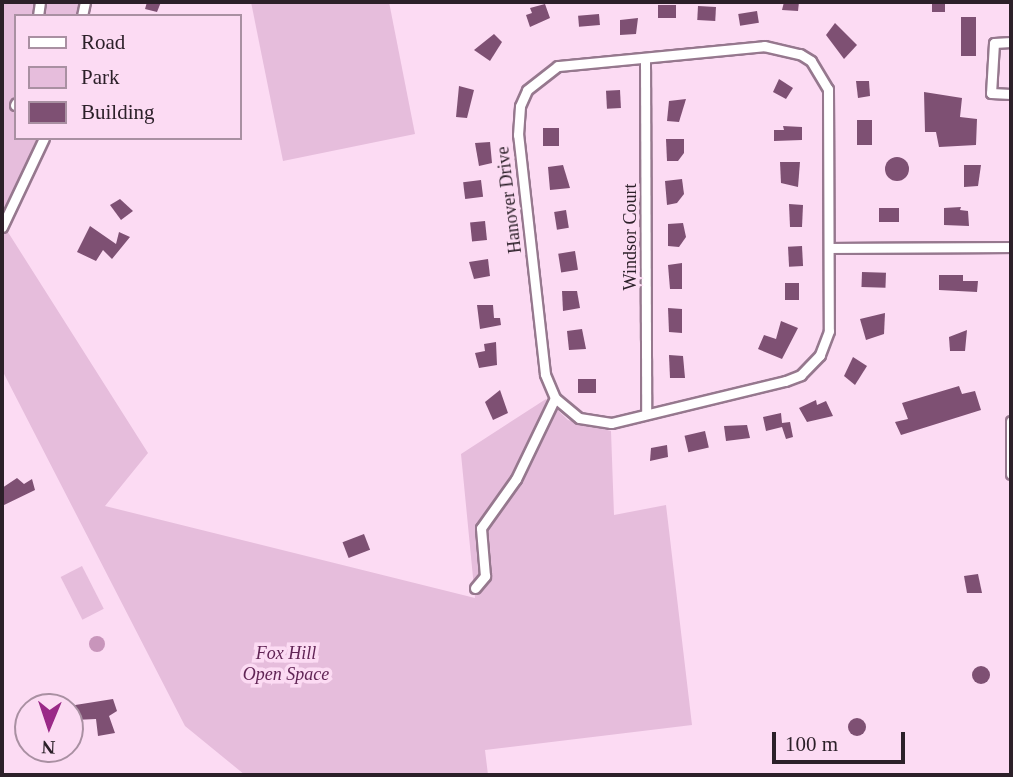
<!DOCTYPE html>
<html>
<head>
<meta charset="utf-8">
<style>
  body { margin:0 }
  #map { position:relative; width:1013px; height:777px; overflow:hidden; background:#fcdbf3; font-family:Georgia,serif }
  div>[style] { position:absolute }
  .green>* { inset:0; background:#e6bddc; transform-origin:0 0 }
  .water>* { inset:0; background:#c895bb }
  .round { border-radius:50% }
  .building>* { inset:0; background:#7e5073; transform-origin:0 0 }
  .roads { filter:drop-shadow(2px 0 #96788e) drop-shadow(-2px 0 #96788e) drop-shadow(0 2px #96788e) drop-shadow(0 -2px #96788e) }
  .minor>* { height:9px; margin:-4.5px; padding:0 4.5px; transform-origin:4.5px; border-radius:4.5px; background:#fff }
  span { translate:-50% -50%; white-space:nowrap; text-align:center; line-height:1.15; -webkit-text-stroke:7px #fcdbf3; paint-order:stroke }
  .street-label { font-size:18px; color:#2c2029 }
  .park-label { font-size:18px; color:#612455; font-style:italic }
  .frame { position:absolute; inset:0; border:4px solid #2c2029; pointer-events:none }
  .legend { position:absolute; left:14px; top:14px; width:228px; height:126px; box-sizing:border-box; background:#fcdbf3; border:2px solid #a990a2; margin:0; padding:9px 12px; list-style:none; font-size:21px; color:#2c2029 }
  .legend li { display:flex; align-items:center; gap:14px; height:35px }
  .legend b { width:35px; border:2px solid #a990a2 }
  .north { position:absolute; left:14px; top:693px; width:70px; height:70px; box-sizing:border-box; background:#fcdbf3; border:2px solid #a990a2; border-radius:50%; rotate:182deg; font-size:19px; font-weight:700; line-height:28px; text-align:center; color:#2c2029 }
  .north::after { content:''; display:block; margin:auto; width:24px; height:32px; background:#9a2987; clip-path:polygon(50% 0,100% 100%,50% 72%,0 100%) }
  .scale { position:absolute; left:772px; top:732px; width:133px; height:32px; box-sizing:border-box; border:4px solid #2c2029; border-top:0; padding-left:9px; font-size:21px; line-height:24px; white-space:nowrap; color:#2c2029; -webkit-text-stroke:5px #fcdbf3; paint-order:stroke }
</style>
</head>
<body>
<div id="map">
  <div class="green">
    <div style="clip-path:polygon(2px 2px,80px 2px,77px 16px,16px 16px,16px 138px,40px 138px,2px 217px)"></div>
    <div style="clip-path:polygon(251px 2px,389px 2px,415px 134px,283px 161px)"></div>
    <div style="clip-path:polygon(6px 229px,148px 453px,105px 506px,475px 598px,461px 454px,546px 399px,568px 420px,611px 431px,614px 515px,666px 505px,692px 725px,485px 750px,488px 775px,245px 775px,185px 726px,2px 370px,2px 238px)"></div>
    <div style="left:82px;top:566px;width:48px;height:24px;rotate:63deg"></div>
  </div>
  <div class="water">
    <div class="round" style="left:89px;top:636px;width:16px;height:16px"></div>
  </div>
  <div class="building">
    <div style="clip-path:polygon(147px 2px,161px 2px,157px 12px,145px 9px)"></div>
    <div style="clip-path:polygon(784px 2px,799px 2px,798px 11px,782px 10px)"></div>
    <div style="left:932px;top:2px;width:13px;height:10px"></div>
    <div style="clip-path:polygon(545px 4px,550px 18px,530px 27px,526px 15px,532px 13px,530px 8px)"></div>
    <div style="left:658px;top:5px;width:18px;height:13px"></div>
    <div style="left:698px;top:6px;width:18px;height:14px;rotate:3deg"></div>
    <div style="left:757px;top:11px;width:12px;height:19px;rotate:81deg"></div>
    <div style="left:599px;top:14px;width:11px;height:21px;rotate:85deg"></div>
    <div style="left:961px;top:17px;width:15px;height:39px"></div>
    <div style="clip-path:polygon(638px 18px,636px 34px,620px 35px,620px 20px)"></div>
    <div style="clip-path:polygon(835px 23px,857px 45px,844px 59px,826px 35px)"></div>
    <div style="clip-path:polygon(494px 34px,502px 42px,490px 61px,474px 50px)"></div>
    <div style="clip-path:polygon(779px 79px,793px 88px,786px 99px,773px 92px)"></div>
    <div style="clip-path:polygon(856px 81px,869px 81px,870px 96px,858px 98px)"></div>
    <div style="clip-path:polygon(459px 86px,474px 90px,467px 118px,456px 117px)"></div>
    <div style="left:620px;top:90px;width:18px;height:14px;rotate:87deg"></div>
    <div style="clip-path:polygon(924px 92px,962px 98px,960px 117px,977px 119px,976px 145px,939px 147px,936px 132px,925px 132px)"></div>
    <div style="clip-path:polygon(686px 99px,679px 122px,667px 121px,669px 101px)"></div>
    <div style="left:857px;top:120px;width:15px;height:25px"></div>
    <div style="clip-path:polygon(783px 126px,802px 127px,802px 140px,774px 141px,774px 130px,784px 130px)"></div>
    <div style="left:543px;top:128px;width:16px;height:18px"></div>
    <div style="clip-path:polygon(666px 139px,684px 139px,684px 153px,678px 161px,667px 161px)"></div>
    <div style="clip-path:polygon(490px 142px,492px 163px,479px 166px,475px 143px)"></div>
    <div class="round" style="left:885px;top:157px;width:24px;height:24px"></div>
    <div style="clip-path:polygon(780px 162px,800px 162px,798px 187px,781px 183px)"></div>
    <div style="clip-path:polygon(563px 165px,570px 188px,550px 190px,548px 167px)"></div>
    <div style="clip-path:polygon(964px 165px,981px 165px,978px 186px,964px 187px)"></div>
    <div style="clip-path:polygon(682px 179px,684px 194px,677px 203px,667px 205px,665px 181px)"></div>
    <div style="left:481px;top:180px;width:17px;height:18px;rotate:83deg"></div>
    <div style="clip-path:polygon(120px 199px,133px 211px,121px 220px,110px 205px)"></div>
    <div style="clip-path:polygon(789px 204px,803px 205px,802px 227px,790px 227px)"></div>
    <div style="clip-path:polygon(961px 207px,960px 210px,968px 211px,969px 226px,944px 225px,944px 208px)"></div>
    <div style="left:899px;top:208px;width:14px;height:20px;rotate:90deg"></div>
    <div style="left:566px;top:210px;width:18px;height:12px;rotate:81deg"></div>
    <div style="left:485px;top:221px;width:19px;height:15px;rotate:84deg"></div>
    <div style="clip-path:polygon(683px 223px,686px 237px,679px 247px,668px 246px,668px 224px)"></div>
    <div style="clip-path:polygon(90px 226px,116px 244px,119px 232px,130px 237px,112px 259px,103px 250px,96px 261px,77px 252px)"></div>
    <div style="left:802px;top:246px;width:20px;height:14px;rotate:87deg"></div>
    <div style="left:575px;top:251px;width:19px;height:17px;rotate:81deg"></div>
    <div style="clip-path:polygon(488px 259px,490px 276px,474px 279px,469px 262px)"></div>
    <div style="clip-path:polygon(682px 263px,682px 289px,670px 289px,668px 265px)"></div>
    <div style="left:862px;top:272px;width:24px;height:15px;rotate:2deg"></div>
    <div style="clip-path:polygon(939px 275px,963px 275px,963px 281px,978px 281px,977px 292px,939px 290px)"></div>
    <div style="left:785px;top:283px;width:14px;height:17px"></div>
    <div style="clip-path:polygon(562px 291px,577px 291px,580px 308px,563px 311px)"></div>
    <div style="clip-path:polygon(477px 305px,493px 305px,494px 318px,500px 318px,501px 325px,480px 329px)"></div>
    <div style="clip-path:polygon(668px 308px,682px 309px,682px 333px,669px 332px)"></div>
    <div style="clip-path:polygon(885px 313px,884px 334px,866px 340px,860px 319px)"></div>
    <div style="clip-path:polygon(781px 321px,798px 328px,782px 359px,758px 349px,764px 335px,776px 339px)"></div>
    <div style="clip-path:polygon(582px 329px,586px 349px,569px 350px,567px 331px)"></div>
    <div style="clip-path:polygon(967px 330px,965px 351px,950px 351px,949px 337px)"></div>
    <div style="clip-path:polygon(496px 342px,497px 365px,479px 368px,475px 353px,485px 351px,484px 344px)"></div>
    <div style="clip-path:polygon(669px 355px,683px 356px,685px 378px,670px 378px)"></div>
    <div style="clip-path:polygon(853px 357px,867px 366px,855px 385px,844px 376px)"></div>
    <div style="left:578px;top:379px;width:18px;height:14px"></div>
    <div style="clip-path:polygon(959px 386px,962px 394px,975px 391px,981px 410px,901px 435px,895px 422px,908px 419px,902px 403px)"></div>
    <div style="clip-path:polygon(500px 390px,508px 413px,493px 420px,485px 402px)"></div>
    <div style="clip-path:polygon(816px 400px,817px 405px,826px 401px,833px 416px,807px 422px,799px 408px)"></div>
    <div style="clip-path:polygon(781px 413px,782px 423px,790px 422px,793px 437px,786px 439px,782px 427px,766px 431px,763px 417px)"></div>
    <div style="clip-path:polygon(747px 425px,750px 438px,726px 441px,724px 426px)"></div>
    <div style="left:705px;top:431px;width:17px;height:21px;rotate:77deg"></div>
    <div style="clip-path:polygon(667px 445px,668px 457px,650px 461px,651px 448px)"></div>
    <div style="clip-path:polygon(17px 478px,24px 484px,32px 479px,35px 490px,2px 506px,2px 488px)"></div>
    <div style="left:364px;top:534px;width:17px;height:23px;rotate:69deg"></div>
    <div style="clip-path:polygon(978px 574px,982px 593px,967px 593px,964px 576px)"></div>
    <div class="round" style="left:972px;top:666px;width:18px;height:18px"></div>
    <div style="clip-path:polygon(113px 699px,117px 711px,109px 716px,115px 733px,98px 736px,96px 719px,74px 720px,69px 706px)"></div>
    <div class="round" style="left:848px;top:718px;width:18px;height:18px"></div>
  </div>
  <div class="roads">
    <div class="minor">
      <div style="left:38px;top:16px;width:14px;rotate:-82deg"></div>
      <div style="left:82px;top:16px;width:14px;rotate:-78deg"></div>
      <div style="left:1011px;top:42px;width:17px;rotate:177deg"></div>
      <div style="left:994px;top:43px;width:50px;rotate:93.4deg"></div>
      <div style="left:991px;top:93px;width:20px;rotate:3deg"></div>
      <div style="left:764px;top:46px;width:37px;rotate:13deg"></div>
      <div style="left:800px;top:54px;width:13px;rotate:32deg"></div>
      <div style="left:811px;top:61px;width:33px;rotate:59deg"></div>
      <div style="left:828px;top:89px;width:242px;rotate:89.8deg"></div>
      <div style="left:829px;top:331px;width:26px;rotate:111deg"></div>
      <div style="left:820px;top:355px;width:28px;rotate:134deg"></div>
      <div style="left:801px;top:375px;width:17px;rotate:159deg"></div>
      <div style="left:785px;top:381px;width:179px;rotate:166.4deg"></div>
      <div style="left:611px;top:423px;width:32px;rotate:-171deg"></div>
      <div style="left:579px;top:418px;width:31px;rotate:-140deg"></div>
      <div style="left:555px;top:398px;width:26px;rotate:-113deg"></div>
      <div style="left:545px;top:374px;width:241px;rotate:-96.4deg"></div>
      <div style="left:518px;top:135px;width:29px;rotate:-86deg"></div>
      <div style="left:520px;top:106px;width:17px;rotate:-66deg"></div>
      <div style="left:527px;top:90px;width:39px;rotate:-38deg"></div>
      <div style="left:558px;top:66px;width:207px;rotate:-5.5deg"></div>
      <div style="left:645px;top:59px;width:355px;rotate:89.8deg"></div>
      <div style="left:15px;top:105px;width:2px;rotate:-63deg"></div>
      <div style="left:2px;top:227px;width:98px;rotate:-64.7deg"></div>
      <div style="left:830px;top:248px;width:181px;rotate:-0.3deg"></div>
      <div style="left:1011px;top:421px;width:53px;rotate:90deg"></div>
      <div style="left:475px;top:588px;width:16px;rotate:-50deg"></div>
      <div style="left:485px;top:576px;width:48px;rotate:-94.8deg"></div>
      <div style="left:481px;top:528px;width:60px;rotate:-54.5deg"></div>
      <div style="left:516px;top:479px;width:90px;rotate:-64.3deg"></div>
    </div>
  </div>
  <div class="street-label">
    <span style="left:509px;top:200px;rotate:-97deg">Hanover Drive</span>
    <span style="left:630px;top:237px;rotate:-90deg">Windsor Court</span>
  </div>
  <div class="park-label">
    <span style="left:286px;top:664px">Fox Hill<br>Open Space</span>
  </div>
  <div class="frame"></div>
  <ul class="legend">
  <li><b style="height:9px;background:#fff"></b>Road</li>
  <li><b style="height:19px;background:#e6bddc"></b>Park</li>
  <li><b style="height:19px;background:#7e5073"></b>Building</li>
  </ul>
  <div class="north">N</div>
  <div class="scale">100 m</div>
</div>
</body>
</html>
